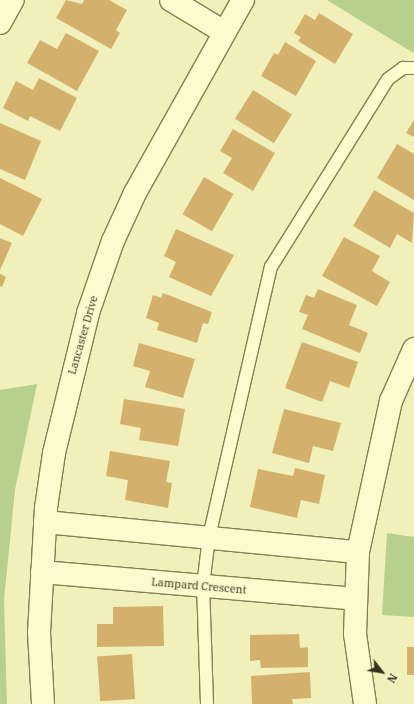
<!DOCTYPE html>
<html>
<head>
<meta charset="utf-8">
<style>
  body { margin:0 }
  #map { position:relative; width:414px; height:704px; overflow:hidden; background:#f1efba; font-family:"IBM Plex Serif",serif }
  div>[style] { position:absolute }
  .green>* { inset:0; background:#b7d08e }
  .building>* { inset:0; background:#d3b16c; transform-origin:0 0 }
  .roads { filter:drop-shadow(1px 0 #897e53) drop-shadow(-1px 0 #897e53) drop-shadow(0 1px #897e53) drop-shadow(0 -1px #897e53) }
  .lane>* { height:12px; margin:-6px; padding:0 6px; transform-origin:6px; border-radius:6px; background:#fcface }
  .street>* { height:22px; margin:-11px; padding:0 11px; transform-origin:11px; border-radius:11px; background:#fcface }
  .secondary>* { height:22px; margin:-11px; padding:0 11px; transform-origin:11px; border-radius:11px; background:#fcface }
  span { translate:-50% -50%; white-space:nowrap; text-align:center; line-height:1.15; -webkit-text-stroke:3px #f8f7ca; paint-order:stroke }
  .street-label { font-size:11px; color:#372f1a }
  .north { position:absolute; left:362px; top:652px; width:40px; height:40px; -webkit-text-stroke:3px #f8f7ca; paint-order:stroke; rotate:121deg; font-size:11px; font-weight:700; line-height:16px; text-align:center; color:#372f1a }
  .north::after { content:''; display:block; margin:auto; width:14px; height:18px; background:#372f1a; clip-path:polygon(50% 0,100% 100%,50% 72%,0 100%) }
</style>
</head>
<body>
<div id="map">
  <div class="green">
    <div style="clip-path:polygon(327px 0,414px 0,414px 53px,397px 43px)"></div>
    <div style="clip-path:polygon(37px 384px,15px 490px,4px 600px,7px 704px,0 704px,0 390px)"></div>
    <div style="clip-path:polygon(387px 533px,414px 537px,414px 617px,382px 615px)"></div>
  </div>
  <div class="building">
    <div style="clip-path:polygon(66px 0,82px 4px,84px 0,109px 0,127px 10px,116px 30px,120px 33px,111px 49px,56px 18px)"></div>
    <div style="clip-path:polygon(319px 13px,353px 34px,335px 64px,298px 41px,301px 37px,294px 33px,305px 14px,315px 20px)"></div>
    <div style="clip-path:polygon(66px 33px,99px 51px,77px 91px,27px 63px,40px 40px,57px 49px)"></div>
    <div style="clip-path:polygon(285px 42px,316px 61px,296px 96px,261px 76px,274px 53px,278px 55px)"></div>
    <div style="clip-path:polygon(39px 78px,77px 98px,60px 131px,30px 116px,28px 121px,3px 108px,16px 81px,33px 90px)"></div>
    <div style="left:253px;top:90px;width:46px;height:34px;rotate:32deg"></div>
    <div style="clip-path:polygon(414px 120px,414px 137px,406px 133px)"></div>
    <div style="clip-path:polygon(0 123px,41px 141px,25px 180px,0 169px)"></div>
    <div style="clip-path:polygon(233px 129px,275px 153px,253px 191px,223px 173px,232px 158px,220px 151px)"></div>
    <div style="clip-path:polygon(397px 144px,414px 154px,414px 200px,377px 178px)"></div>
    <div style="left:204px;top:177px;width:34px;height:43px;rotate:30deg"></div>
    <div style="clip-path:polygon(0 178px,42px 199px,23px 236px,0 224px)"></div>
    <div style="clip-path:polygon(374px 190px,414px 213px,412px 243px,397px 234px,390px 248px,353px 226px)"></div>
    <div style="clip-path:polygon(176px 229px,234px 255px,211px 296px,169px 277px,176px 262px,164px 256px)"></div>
    <div style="clip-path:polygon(344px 237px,380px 256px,372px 271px,390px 282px,377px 306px,322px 276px)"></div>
    <div style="clip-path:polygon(0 238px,12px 243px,0 270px)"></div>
    <div style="clip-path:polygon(0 274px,6px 277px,2px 287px,0 286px)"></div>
    <div style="clip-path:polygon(318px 289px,357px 305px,349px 325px,368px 333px,360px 353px,302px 329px,308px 315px,299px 312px,306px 295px,314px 298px)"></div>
    <div style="clip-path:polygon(163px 293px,212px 312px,208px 324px,203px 323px,197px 343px,157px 330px,159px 323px,146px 318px,153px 295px,161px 298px)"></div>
    <div style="clip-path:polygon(302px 342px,358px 362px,349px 388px,330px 381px,322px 402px,285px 388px)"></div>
    <div style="clip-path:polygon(139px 343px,195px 359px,183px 398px,145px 387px,150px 371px,133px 366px)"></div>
    <div style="clip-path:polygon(124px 399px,185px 409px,178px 446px,139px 440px,141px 428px,120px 424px)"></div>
    <div style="clip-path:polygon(284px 409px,341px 423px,333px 451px,313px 446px,309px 463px,272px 453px)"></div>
    <div style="clip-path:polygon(110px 451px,170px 461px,166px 482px,172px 483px,168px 508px,125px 500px,128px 480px,106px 476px)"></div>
    <div style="clip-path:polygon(295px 468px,325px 475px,319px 504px,301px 500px,297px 518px,250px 507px,258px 469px,293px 476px)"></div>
    <div style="clip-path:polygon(163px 606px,164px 646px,97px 647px,97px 624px,113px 624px,113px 607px)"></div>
    <div style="clip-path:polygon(299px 634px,300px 648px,308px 647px,308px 667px,261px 668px,260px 660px,250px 661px,250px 635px)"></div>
    <div style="left:407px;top:647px;width:7px;height:28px"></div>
    <div style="left:132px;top:654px;width:45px;height:35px;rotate:86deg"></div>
    <div style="clip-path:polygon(310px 672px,311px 698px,292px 699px,293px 704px,252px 704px,251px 676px)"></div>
  </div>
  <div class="roads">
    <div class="lane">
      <div style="left:207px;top:704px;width:118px;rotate:-91.9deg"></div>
      <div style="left:203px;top:586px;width:49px;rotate:-83deg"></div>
      <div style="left:209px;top:537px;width:277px;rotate:-77.1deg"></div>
      <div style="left:271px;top:267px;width:221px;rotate:-58.1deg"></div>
      <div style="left:388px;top:79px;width:19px;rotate:-36deg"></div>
      <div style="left:403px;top:68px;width:11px"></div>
    </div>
    <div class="street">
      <div style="left:171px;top:0;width:62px;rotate:31.1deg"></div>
      <div style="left:0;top:23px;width:26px;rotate:-61deg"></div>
      <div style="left:45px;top:522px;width:314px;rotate:5.5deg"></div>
      <div style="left:42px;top:572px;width:315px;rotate:4.9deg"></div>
      <div style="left:365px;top:704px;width:71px;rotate:-98.1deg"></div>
      <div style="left:355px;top:634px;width:82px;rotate:-87.9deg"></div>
      <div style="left:358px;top:552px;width:155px;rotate:-77.7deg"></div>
      <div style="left:391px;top:401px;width:57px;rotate:-66.1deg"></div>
    </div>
    <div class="secondary">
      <div style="left:43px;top:704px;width:71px;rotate:-93.2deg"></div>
      <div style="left:39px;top:633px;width:125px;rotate:-86.8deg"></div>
      <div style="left:46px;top:508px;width:56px;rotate:-81.7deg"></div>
      <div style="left:54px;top:453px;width:144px;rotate:-76.3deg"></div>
      <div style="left:88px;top:313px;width:76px;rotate:-70.9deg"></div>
      <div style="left:113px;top:241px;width:53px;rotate:-65.4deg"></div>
      <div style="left:135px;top:193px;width:221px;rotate:-60.8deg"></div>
    </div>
  </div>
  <div class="street-label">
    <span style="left:83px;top:335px;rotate:-74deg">Lancaster Drive</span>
    <span style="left:199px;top:586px;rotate:5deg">Lampard Crescent</span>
  </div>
  <div class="north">N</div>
</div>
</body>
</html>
